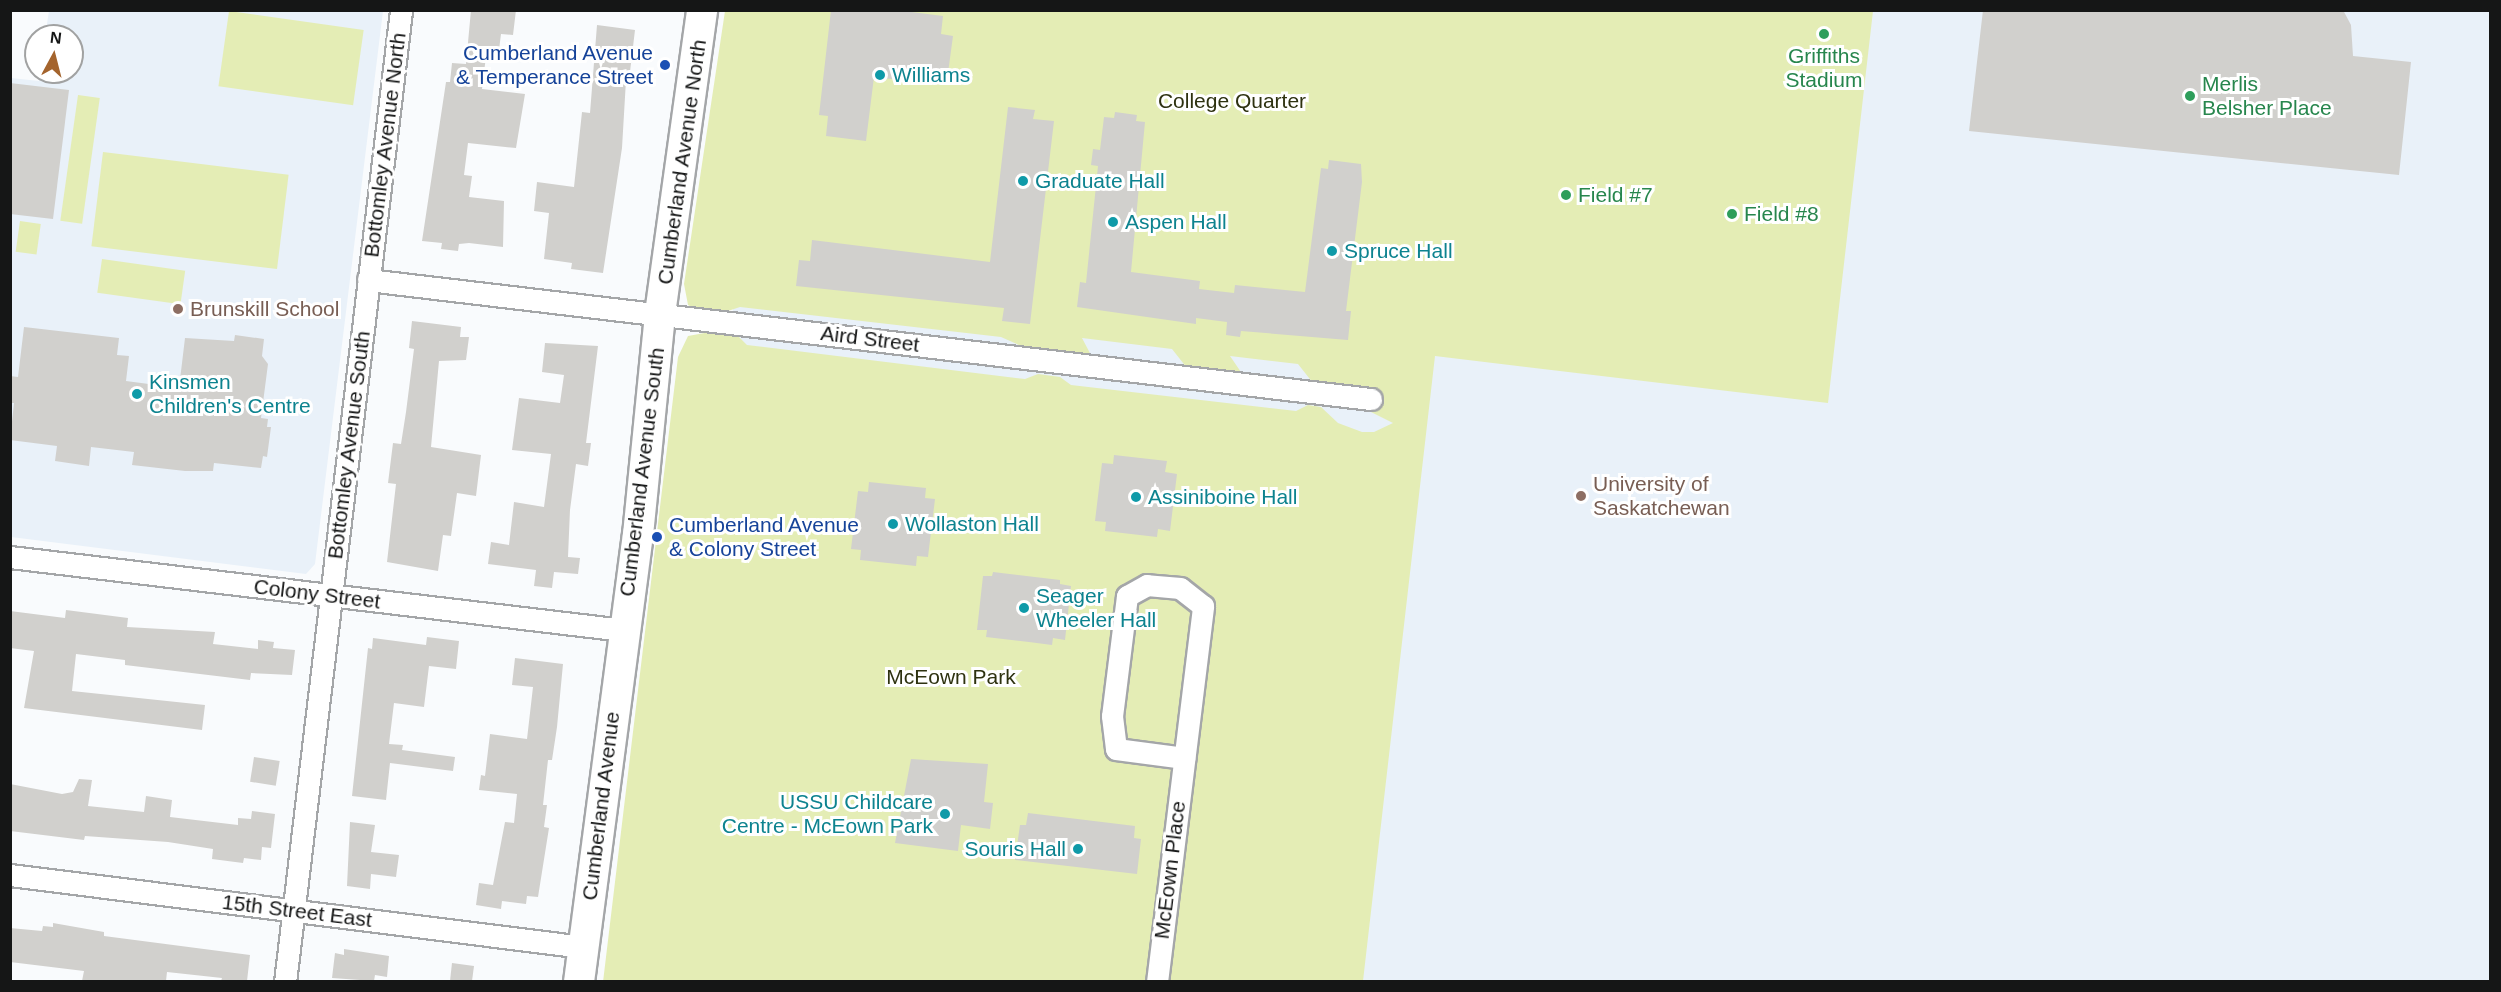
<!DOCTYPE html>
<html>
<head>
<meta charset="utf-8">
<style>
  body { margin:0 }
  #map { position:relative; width:2501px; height:992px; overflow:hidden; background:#f9fbfd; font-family:Helvetica,sans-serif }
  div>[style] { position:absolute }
  .built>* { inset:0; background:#e9f1f9; transform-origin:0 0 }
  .green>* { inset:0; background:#e4edb5; transform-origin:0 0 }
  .building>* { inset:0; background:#d1d0cd; transform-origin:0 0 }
  .roads { filter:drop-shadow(2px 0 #a4a6a8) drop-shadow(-2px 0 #a4a6a8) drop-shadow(0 2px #a4a6a8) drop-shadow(0 -2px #a4a6a8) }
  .street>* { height:21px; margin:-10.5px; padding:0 10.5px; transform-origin:10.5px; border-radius:10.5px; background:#fff }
  .secondary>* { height:30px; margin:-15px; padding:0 15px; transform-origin:15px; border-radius:15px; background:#fff }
  .dots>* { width:16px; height:16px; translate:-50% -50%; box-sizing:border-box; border:3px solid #fff; border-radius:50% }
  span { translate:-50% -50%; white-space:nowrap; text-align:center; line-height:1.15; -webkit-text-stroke:6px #fff; paint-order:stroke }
  .transit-label { font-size:21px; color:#164399 }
  .right { translate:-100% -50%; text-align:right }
  .left { translate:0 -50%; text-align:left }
  .leisure-label { font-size:21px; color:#27864d }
  .culture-label { font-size:21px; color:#0d838f }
  .park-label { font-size:21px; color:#2e3210 }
  .street-label { font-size:21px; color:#151616 }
  .education-label { font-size:21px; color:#785e54 }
  .frame { position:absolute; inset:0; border:12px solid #151616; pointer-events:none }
  .north { position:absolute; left:24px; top:24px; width:60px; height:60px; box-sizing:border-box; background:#fff; border:2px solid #a1a2a2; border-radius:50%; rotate:7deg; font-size:16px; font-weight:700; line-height:24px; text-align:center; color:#151616 }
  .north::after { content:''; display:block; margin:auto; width:21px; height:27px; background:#a4642d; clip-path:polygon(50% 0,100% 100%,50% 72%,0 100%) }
</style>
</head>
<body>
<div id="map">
  <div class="built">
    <div style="clip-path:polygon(49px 11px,383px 11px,315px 564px,306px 574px,11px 537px,11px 78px,39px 81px,41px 72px,72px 72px,72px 36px,45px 36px)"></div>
    <div style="left:733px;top:11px;width:1757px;height:979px"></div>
  </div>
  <div class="green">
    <div style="left:229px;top:11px;width:136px;height:76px;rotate:8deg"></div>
    <div style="clip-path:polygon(725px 11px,1873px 11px,1828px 403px,1435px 356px,1363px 981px,603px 982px,678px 357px,688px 336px,710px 332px,738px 336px,747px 345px,1025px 379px,1038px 374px,1060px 377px,1071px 385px,1296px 411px,1308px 405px,1321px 407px,1338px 423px,1362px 432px,1374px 432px,1393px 423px,1313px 383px,1298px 364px,1230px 356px,1243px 375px,1187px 368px,1172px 349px,1082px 338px,1092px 357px,1030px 350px,1001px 337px,740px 307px,719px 314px,697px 310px,688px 305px,684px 284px)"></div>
    <div style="left:78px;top:95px;width:22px;height:127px;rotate:8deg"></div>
    <div style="left:103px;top:152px;width:187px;height:95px;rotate:7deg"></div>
    <div style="left:20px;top:221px;width:21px;height:31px;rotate:8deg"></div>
    <div style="left:102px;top:259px;width:84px;height:34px;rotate:8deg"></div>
  </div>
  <div class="building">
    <div style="clip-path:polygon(471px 10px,516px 10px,513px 35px,501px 34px,499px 50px,487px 48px,482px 89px,525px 94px,516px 148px,468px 143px,464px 175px,472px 176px,469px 197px,504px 201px,503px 247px,469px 243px,459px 244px,458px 251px,441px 249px,442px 243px,422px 241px,446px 82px,450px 82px,452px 63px,466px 64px)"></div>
    <div style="clip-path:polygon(831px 10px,896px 10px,943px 16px,941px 34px,953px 36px,948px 73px,936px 72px,934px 84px,874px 77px,866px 141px,826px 136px,828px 116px,819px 115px)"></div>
    <div style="clip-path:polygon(1983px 10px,2343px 10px,2351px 25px,2353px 56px,2411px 62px,2399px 175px,1969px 131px)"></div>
    <div style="clip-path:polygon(597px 25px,635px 30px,629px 80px,626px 80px,622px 148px,603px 273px,571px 269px,572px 263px,544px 259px,549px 213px,534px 211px,537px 182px,574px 187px,582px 112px,590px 113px)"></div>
    <div style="clip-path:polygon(10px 83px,69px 90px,53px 219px,10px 214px)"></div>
    <div style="clip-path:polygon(1008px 107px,1035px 110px,1033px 119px,1054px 121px,1030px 324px,1002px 321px,1004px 308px,796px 286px,799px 260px,810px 261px,812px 240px,990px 262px)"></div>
    <div style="clip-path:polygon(1115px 112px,1137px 115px,1136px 121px,1145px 122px,1131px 272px,1200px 281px,1199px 289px,1234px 293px,1235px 285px,1305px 292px,1321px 168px,1328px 169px,1329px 160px,1361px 164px,1362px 182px,1346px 311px,1351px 311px,1348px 340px,1241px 331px,1240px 337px,1226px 335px,1227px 322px,1196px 318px,1196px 324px,1077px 307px,1080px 282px,1086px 283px,1098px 166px,1091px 165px,1093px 149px,1100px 150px,1104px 117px,1114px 118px)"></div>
    <div style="clip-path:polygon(412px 321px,461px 327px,460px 337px,469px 337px,466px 360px,439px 361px,431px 447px,481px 455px,476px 496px,457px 493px,451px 536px,443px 535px,438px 571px,387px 562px,396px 484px,388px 483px,393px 443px,401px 444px,406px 412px,414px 349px,409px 348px)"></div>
    <div style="clip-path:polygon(24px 327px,119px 338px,117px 355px,129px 356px,126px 381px,179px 388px,185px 338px,234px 341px,235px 335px,264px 339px,262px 356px,268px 364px,261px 418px,268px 419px,267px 427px,271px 427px,267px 457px,263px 456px,261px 468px,214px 463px,213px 471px,185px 471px,132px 465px,134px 452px,91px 447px,89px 466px,55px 461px,57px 446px,10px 440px,14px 403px,10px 403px,10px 376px,18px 377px)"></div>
    <div style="clip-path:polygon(545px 343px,598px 346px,586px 443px,591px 443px,588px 466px,576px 464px,570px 510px,568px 557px,580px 558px,578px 574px,554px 572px,552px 588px,534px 586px,536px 570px,488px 564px,491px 542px,509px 545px,514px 502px,544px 507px,551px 454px,512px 450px,519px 398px,560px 403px,564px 375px,542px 372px)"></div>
    <div style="clip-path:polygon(1114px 455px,1167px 461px,1165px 472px,1177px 474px,1170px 531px,1158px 529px,1157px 537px,1105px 531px,1106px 522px,1095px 521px,1102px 463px,1113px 464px)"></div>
    <div style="clip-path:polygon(869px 482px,926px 488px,925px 498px,935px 499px,928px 557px,917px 556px,916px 566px,860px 560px,861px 550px,851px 549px,858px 491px,868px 492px)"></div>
    <div style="clip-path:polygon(993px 572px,1060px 580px,1060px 584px,1071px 586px,1065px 640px,1053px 638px,1052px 645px,1029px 642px,986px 637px,987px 630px,977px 630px,983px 576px,992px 576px)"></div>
    <div style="clip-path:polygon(66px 610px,128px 618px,127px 627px,215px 632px,213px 644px,258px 649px,258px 640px,274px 642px,273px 648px,295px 650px,292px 675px,251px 673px,250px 680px,125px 665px,125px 660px,76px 654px,72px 691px,205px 705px,202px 730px,24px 708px,34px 651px,10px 648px,10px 611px,65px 618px)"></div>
    <div style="clip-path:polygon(427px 637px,459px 641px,456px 669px,429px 666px,424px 707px,394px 703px,389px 744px,403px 745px,402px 750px,455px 757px,453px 771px,390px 763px,386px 800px,352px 796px,368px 648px,372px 649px,373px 638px,426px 645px)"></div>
    <div style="clip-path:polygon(515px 658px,563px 664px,557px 727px,552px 760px,548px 760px,543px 805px,547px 805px,544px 827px,549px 828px,538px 897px,527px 896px,526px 904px,502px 901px,501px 909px,476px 905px,479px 883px,493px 885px,505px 822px,514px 823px,517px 794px,479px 790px,481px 775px,485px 776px,490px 734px,527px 739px,533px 687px,512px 685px)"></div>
    <div style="left:254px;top:757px;width:26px;height:25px;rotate:9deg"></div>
    <div style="clip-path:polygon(911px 759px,988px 764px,984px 802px,993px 803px,990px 829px,961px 825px,958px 851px,895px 843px)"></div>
    <div style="clip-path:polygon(79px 779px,92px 780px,88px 806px,144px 812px,146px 796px,172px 800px,170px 817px,238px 825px,238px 818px,251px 819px,252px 811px,275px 814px,271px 848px,262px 847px,261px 860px,244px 858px,243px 863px,212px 859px,213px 849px,168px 842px,85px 836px,84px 840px,10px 831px,10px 784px,62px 794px,73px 792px)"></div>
    <div style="clip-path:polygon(1028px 813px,1135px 826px,1134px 838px,1141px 839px,1137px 874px,1015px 860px,1020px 825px,1026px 825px)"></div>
    <div style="clip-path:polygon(350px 822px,375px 825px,371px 852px,399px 855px,396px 877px,371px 874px,370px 889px,347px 886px)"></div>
    <div style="clip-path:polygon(53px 923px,104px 932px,104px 936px,250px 955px,247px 981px,221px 981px,222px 978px,167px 972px,166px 981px,82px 981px,84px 971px,10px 962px,10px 928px,42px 931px,43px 926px,53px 927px)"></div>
    <div style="clip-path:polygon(344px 949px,389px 956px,387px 977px,375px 975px,374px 981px,332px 978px,335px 953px,344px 955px)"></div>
    <div style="clip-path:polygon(452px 963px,474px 966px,472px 981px,450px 981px)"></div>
  </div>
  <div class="roads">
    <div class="street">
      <div style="left:368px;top:280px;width:1010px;rotate:6.77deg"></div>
      <div style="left:10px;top:557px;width:617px;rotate:6.79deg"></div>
      <div style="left:10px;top:875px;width:578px;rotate:7.16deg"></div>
      <div style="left:285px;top:982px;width:979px;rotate:-83.19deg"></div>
      <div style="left:1157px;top:982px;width:379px;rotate:-83deg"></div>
      <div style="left:1203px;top:606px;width:29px;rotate:-142deg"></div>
      <div style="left:1180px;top:588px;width:33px;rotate:-175deg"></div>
      <div style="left:1147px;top:585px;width:23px;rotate:151deg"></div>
      <div style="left:1127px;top:596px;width:121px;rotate:97.1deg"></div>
      <div style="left:1112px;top:716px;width:33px;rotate:83deg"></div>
      <div style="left:1116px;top:749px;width:69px;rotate:7.5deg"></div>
    </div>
    <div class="secondary">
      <div style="left:579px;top:982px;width:451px;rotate:-82.5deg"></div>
      <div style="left:638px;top:535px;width:222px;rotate:-84.3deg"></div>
      <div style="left:660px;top:314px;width:307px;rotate:-82.1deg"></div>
    </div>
  </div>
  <div class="dots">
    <div style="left:1824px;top:34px;background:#2e9e5b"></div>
    <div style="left:665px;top:65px;background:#1a4fb4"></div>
    <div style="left:880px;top:75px;background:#0f9aa8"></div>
    <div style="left:2190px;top:96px;background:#2e9e5b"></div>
    <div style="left:1023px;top:181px;background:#0f9aa8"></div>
    <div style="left:1566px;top:195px;background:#2e9e5b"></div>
    <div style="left:1732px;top:214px;background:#2e9e5b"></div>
    <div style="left:1113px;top:222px;background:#0f9aa8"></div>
    <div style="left:1332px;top:251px;background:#0f9aa8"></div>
    <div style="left:178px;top:309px;background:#8d6e63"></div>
    <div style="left:137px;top:394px;background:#0f9aa8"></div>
    <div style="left:1581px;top:496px;background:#8d6e63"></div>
    <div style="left:1136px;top:497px;background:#0f9aa8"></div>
    <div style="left:893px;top:524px;background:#0f9aa8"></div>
    <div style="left:657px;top:537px;background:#1a4fb4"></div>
    <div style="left:1024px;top:608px;background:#0f9aa8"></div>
    <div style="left:945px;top:814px;background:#0f9aa8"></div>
    <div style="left:1078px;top:849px;background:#0f9aa8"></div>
  </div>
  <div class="transit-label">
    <span class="right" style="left:653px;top:65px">Cumberland Avenue<br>&amp; Temperance Street</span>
    <span class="left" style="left:669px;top:537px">Cumberland Avenue<br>&amp; Colony Street</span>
  </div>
  <div class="leisure-label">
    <span style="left:1824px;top:68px">Griffiths<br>Stadium</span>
    <span class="left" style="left:2202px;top:96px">Merlis<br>Belsher Place</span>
    <span class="left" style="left:1578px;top:195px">Field #7</span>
    <span class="left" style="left:1744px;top:214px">Field #8</span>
  </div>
  <div class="culture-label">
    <span class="left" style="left:892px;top:75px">Williams</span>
    <span class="left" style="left:1035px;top:181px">Graduate Hall</span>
    <span class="left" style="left:1125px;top:222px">Aspen Hall</span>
    <span class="left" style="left:1344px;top:251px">Spruce Hall</span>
    <span class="left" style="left:149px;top:394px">Kinsmen<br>Children's Centre</span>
    <span class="left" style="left:1148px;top:497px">Assiniboine Hall</span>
    <span class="left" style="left:905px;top:524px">Wollaston Hall</span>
    <span class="left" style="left:1036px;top:608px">Seager<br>Wheeler Hall</span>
    <span class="right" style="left:933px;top:814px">USSU Childcare<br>Centre - McEown Park</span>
    <span class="right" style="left:1066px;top:849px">Souris Hall</span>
  </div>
  <div class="park-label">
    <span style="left:1232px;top:101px">College Quarter</span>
    <span style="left:951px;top:677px">McEown Park</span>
  </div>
  <div class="street-label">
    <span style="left:385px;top:145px;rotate:-83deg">Bottomley Avenue North</span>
    <span style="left:682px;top:162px;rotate:-82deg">Cumberland Avenue North</span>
    <span style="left:870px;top:339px;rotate:7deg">Aird Street</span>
    <span style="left:349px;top:445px;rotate:-83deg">Bottomley Avenue South</span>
    <span style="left:642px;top:472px;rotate:-83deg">Cumberland Avenue South</span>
    <span style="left:317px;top:594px;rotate:7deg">Colony Street</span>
    <span style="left:601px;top:806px;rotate:-83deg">Cumberland Avenue</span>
    <span style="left:1170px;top:870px;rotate:-83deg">McEown Place</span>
    <span style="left:297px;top:911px;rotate:7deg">15th Street East</span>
  </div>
  <div class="education-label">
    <span class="left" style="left:190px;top:309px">Brunskill School</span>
    <span class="left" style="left:1593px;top:496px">University of<br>Saskatchewan</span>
  </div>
  <div class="frame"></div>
  <div class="north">N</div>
</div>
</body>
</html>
